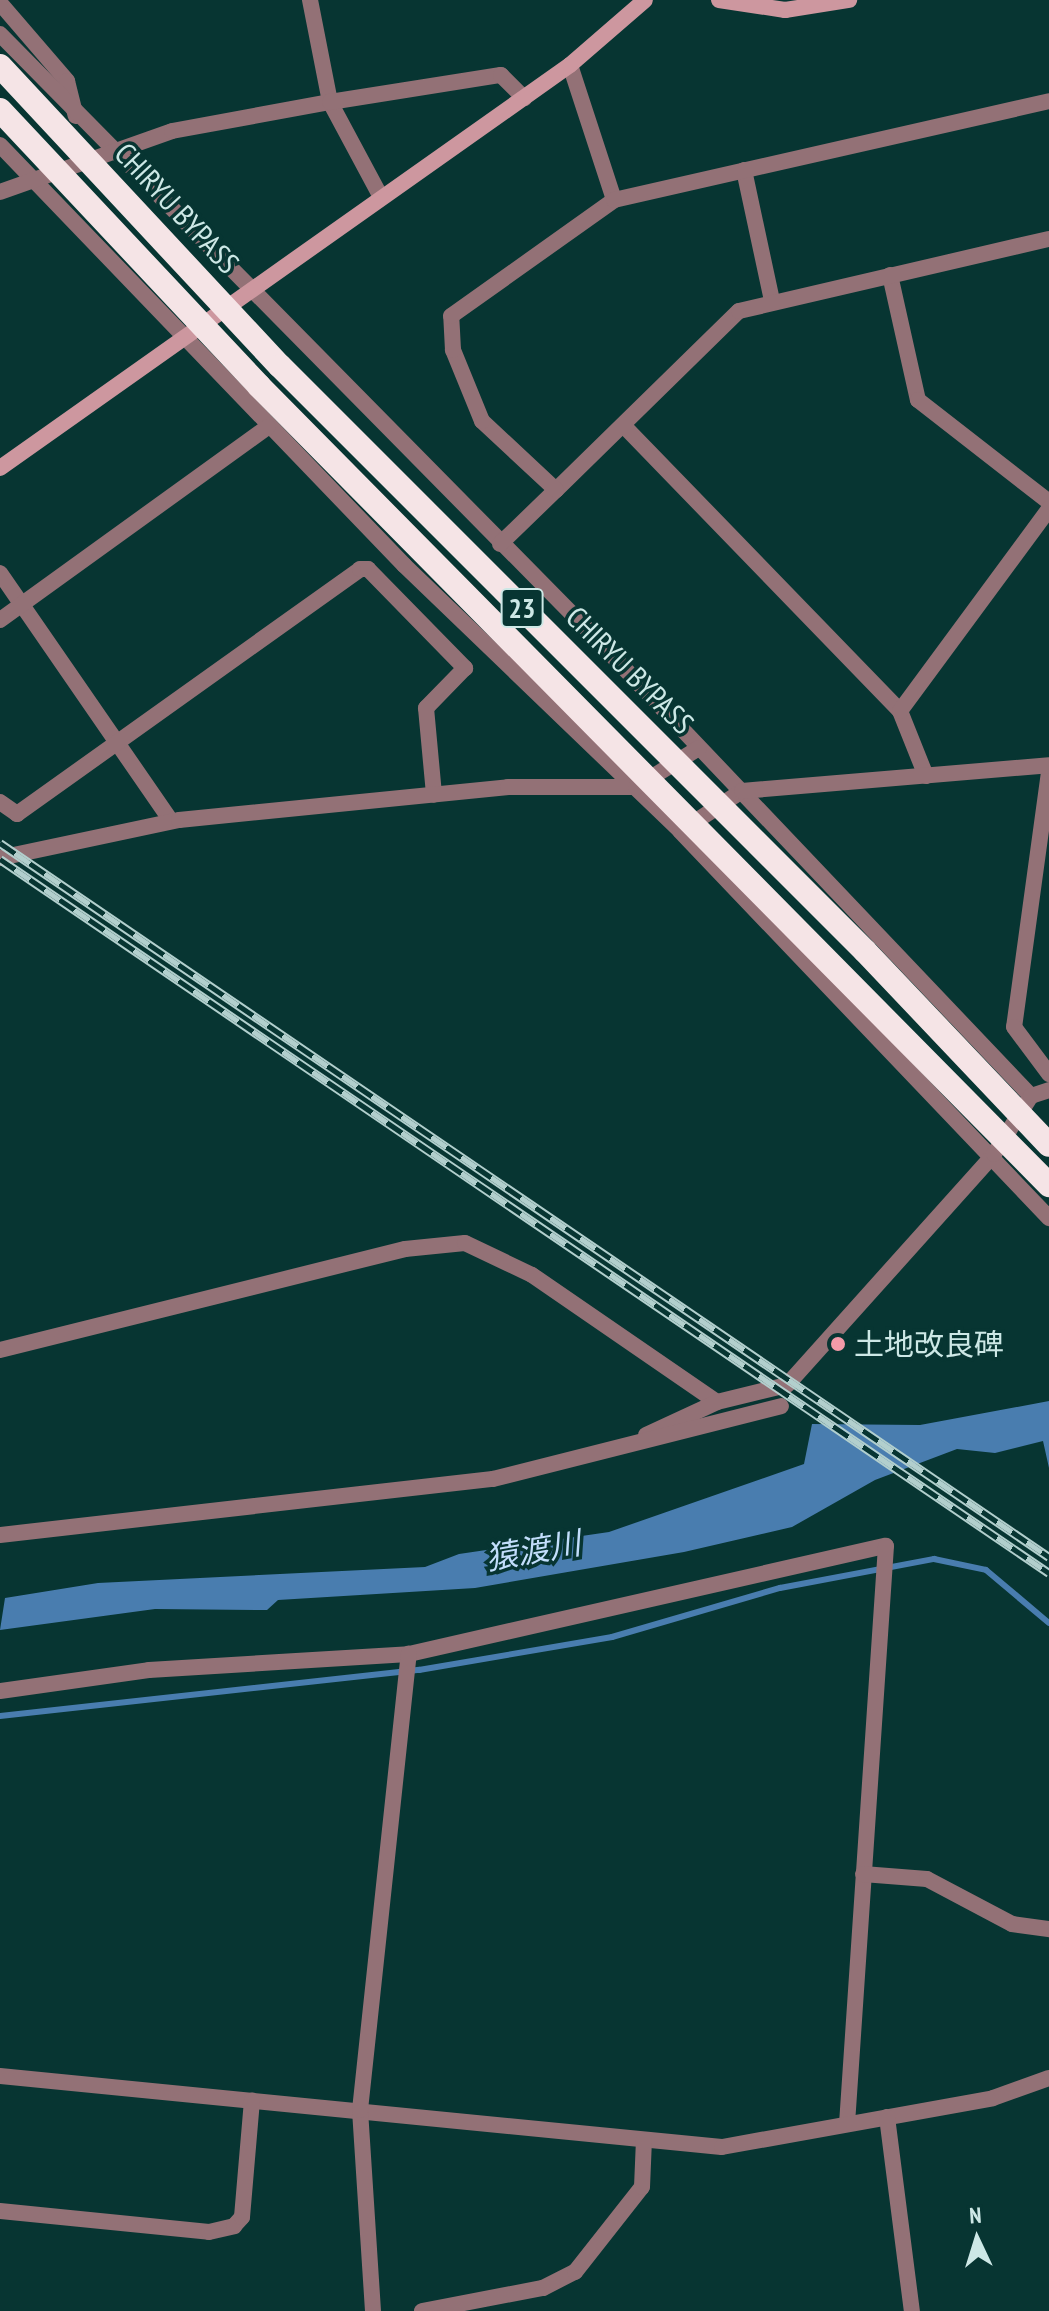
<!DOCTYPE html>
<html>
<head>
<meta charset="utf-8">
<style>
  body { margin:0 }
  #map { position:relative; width:1049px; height:2311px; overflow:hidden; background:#073532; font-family:"PT Sans Narrow","Noto Sans JP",sans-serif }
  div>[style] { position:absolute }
  .water>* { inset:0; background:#497daf }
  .stream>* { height:6px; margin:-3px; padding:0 3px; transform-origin:3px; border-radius:3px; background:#497daf }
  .street>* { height:16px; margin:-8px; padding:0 8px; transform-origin:8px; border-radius:8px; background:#937176 }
  .secondary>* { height:16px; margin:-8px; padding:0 8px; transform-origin:8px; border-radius:8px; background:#cd979f }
  .rail>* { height:9px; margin-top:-4.5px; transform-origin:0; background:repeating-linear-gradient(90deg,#073532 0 18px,#b2cfcd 0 36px); box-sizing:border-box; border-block:2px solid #b2cfcd }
  .highway-bridge>* { height:24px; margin:-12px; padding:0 12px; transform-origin:12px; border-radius:12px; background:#f5e4e6 }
  .dots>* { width:22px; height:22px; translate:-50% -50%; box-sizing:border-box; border:4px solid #073532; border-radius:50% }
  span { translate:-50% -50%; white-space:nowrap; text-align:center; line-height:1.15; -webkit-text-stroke:7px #073532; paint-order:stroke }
  .shield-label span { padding:2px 6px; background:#073532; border:2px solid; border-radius:6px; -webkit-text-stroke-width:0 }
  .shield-label { font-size:28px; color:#cde8e6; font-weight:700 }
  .street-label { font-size:30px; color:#cde8e6 }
  .poi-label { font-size:30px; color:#cde8e6 }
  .left { translate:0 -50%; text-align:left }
  .water-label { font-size:32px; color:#c2defb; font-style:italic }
  .north { position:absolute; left:937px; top:2199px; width:80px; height:80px; -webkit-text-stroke:6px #073532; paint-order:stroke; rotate:356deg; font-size:22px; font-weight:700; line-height:32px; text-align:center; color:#cde8e6 }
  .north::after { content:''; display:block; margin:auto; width:28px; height:36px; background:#cde8e6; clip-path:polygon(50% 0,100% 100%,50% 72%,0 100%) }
</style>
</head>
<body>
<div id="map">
  <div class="water">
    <div style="clip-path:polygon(1049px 1401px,1049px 1468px,1043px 1441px,995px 1453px,957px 1449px,875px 1480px,792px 1527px,684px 1552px,475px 1588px,278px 1600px,267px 1610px,155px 1609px,0 1630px,5px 1598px,98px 1583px,425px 1567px,459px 1554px,609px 1532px,804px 1464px,812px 1424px,920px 1425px)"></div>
  </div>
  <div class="stream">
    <div style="left:0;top:1716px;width:422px;rotate:-6.3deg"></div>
    <div style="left:419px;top:1670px;width:196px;rotate:-9.7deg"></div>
    <div style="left:612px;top:1637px;width:175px;rotate:-16.3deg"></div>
    <div style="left:780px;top:1588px;width:157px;rotate:-10.7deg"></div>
    <div style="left:934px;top:1559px;width:53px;rotate:11.9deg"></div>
    <div style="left:986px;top:1570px;width:82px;rotate:40.1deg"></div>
  </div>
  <div class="street">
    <div style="left:310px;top:0;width:104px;rotate:78.9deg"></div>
    <div style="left:330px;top:102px;width:108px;rotate:61.8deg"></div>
    <div style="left:0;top:3px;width:103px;rotate:49.3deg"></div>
    <div style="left:67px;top:81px;width:36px;rotate:76deg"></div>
    <div style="left:0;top:34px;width:832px;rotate:45.39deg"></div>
    <div style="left:584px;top:626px;width:649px;rotate:46.44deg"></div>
    <div style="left:570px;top:65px;width:142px;rotate:71.9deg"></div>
    <div style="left:0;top:145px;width:583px;rotate:46.11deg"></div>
    <div style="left:404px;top:565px;width:383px;rotate:43.9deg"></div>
    <div style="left:680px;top:831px;width:535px;rotate:46.36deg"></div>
    <div style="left:744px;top:170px;width:134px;rotate:77.9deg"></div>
    <div style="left:0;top:192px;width:182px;rotate:-19.5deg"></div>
    <div style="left:172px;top:131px;width:161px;rotate:-10.4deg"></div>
    <div style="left:330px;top:102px;width:173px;rotate:-9deg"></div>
    <div style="left:501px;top:75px;width:33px;rotate:45deg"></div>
    <div style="left:890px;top:275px;width:128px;rotate:77.4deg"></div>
    <div style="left:918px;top:400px;width:166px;rotate:37.9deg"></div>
    <div style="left:623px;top:425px;width:398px;rotate:45.9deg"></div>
    <div style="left:556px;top:490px;width:256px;rotate:-44.4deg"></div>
    <div style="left:739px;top:311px;width:318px;rotate:-13.1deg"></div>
    <div style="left:500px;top:544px;width:78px;rotate:-44deg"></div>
    <div style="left:556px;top:490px;width:101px;rotate:-137deg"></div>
    <div style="left:482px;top:421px;width:77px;rotate:-112.2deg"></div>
    <div style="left:453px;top:350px;width:34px;rotate:-93deg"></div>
    <div style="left:451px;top:316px;width:200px;rotate:-35.4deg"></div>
    <div style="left:614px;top:200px;width:446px;rotate:-12.8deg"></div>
    <div style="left:0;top:573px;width:301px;rotate:55.4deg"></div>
    <div style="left:0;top:620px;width:330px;rotate:-35.8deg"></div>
    <div style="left:1049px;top:772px;width:257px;rotate:97.8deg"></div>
    <div style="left:1014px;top:1027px;width:59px;rotate:53.3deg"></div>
    <div style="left:926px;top:776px;width:70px;rotate:-111.8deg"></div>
    <div style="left:900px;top:711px;width:251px;rotate:-53.6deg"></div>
    <div style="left:0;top:802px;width:21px;rotate:35deg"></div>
    <div style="left:17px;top:814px;width:422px;rotate:-35.5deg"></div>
    <div style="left:360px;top:569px;width:8px"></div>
    <div style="left:368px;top:569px;width:139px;rotate:45.6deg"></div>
    <div style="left:465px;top:668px;width:56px;rotate:134.3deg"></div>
    <div style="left:426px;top:708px;width:87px;rotate:84.7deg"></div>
    <div style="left:687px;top:827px;width:66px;rotate:-33.2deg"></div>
    <div style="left:742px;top:791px;width:308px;rotate:-4.8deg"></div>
    <div style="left:0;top:858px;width:183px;rotate:-12deg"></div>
    <div style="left:179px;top:820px;width:331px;rotate:-5.7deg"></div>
    <div style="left:508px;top:787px;width:128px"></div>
    <div style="left:636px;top:787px;width:74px;rotate:-31.8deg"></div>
    <div style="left:0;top:1350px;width:417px;rotate:-14deg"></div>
    <div style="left:405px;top:1249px;width:60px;rotate:-5.7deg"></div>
    <div style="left:465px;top:1243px;width:74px;rotate:25.5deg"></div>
    <div style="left:532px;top:1275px;width:224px;rotate:34.5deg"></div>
    <div style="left:717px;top:1402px;width:72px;rotate:-13.7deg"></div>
    <div style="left:787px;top:1385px;width:310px;rotate:-48.1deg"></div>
    <div style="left:994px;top:1154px;width:69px;rotate:-57.5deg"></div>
    <div style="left:1031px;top:1096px;width:19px;rotate:-18deg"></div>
    <div style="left:646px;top:1435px;width:78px;rotate:-24.9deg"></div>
    <div style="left:0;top:1535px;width:496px;rotate:-6.5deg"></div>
    <div style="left:493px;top:1479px;width:297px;rotate:-14.2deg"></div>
    <div style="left:0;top:1691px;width:150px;rotate:-8deg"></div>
    <div style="left:149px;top:1670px;width:260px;rotate:-3.5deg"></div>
    <div style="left:409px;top:1654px;width:489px;rotate:-12.8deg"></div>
    <div style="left:886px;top:1546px;width:579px;rotate:93.86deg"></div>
    <div style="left:863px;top:1874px;width:64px;rotate:4.5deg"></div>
    <div style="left:927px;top:1879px;width:96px;rotate:27.9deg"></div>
    <div style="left:1012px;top:1924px;width:37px;rotate:8deg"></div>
    <div style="left:0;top:2076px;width:725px;rotate:5.62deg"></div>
    <div style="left:722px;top:2147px;width:275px;rotate:-10.2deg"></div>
    <div style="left:993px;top:2098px;width:59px;rotate:-19.7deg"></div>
    <div style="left:887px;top:2117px;width:196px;rotate:82.7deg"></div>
    <div style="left:0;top:2211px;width:210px;rotate:5.7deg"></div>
    <div style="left:209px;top:2232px;width:26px;rotate:-13deg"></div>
    <div style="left:234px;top:2226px;width:12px;rotate:-48deg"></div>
    <div style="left:242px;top:2217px;width:117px;rotate:-85.1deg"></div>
    <div style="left:373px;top:2311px;width:201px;rotate:-93.7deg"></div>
    <div style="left:360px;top:2110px;width:459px;rotate:-83.9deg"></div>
    <div style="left:422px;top:2311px;width:123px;rotate:-10.8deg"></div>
    <div style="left:543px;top:2288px;width:36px;rotate:-27deg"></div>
    <div style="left:575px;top:2272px;width:108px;rotate:-51.8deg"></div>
    <div style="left:642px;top:2187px;width:47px;rotate:-87.6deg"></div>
  </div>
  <div class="secondary">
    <div style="left:719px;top:0;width:67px;rotate:8.6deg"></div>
    <div style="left:785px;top:10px;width:65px;rotate:-8.9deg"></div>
    <div style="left:0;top:468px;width:698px;rotate:-35.26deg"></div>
    <div style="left:570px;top:65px;width:99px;rotate:-40.9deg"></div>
  </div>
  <div class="rail">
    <div style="left:0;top:843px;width:1269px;rotate:34.24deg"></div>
    <div style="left:0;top:859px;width:1269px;rotate:34.24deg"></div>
  </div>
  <div class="highway-bridge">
    <div style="left:0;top:66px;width:410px;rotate:47deg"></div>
    <div style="left:280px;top:366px;width:827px;rotate:45deg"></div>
    <div style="left:865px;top:951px;width:267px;rotate:46.5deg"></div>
    <div style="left:0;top:110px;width:378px;rotate:46.8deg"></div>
    <div style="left:259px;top:386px;width:1124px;rotate:45.32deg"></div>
  </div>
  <div class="dots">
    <div style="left:838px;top:1344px;background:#f39aa8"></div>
  </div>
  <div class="shield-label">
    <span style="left:522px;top:608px">23</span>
  </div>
  <div class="street-label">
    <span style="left:177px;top:208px;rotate:47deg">CHIRYU BYPASS</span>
    <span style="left:630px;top:670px;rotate:45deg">CHIRYU BYPASS</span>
  </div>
  <div class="poi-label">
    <span class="left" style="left:854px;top:1344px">土地改良碑</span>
  </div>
  <div class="water-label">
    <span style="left:533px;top:1550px;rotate:-10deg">猿渡川</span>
  </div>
  <div class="north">N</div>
</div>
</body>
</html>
